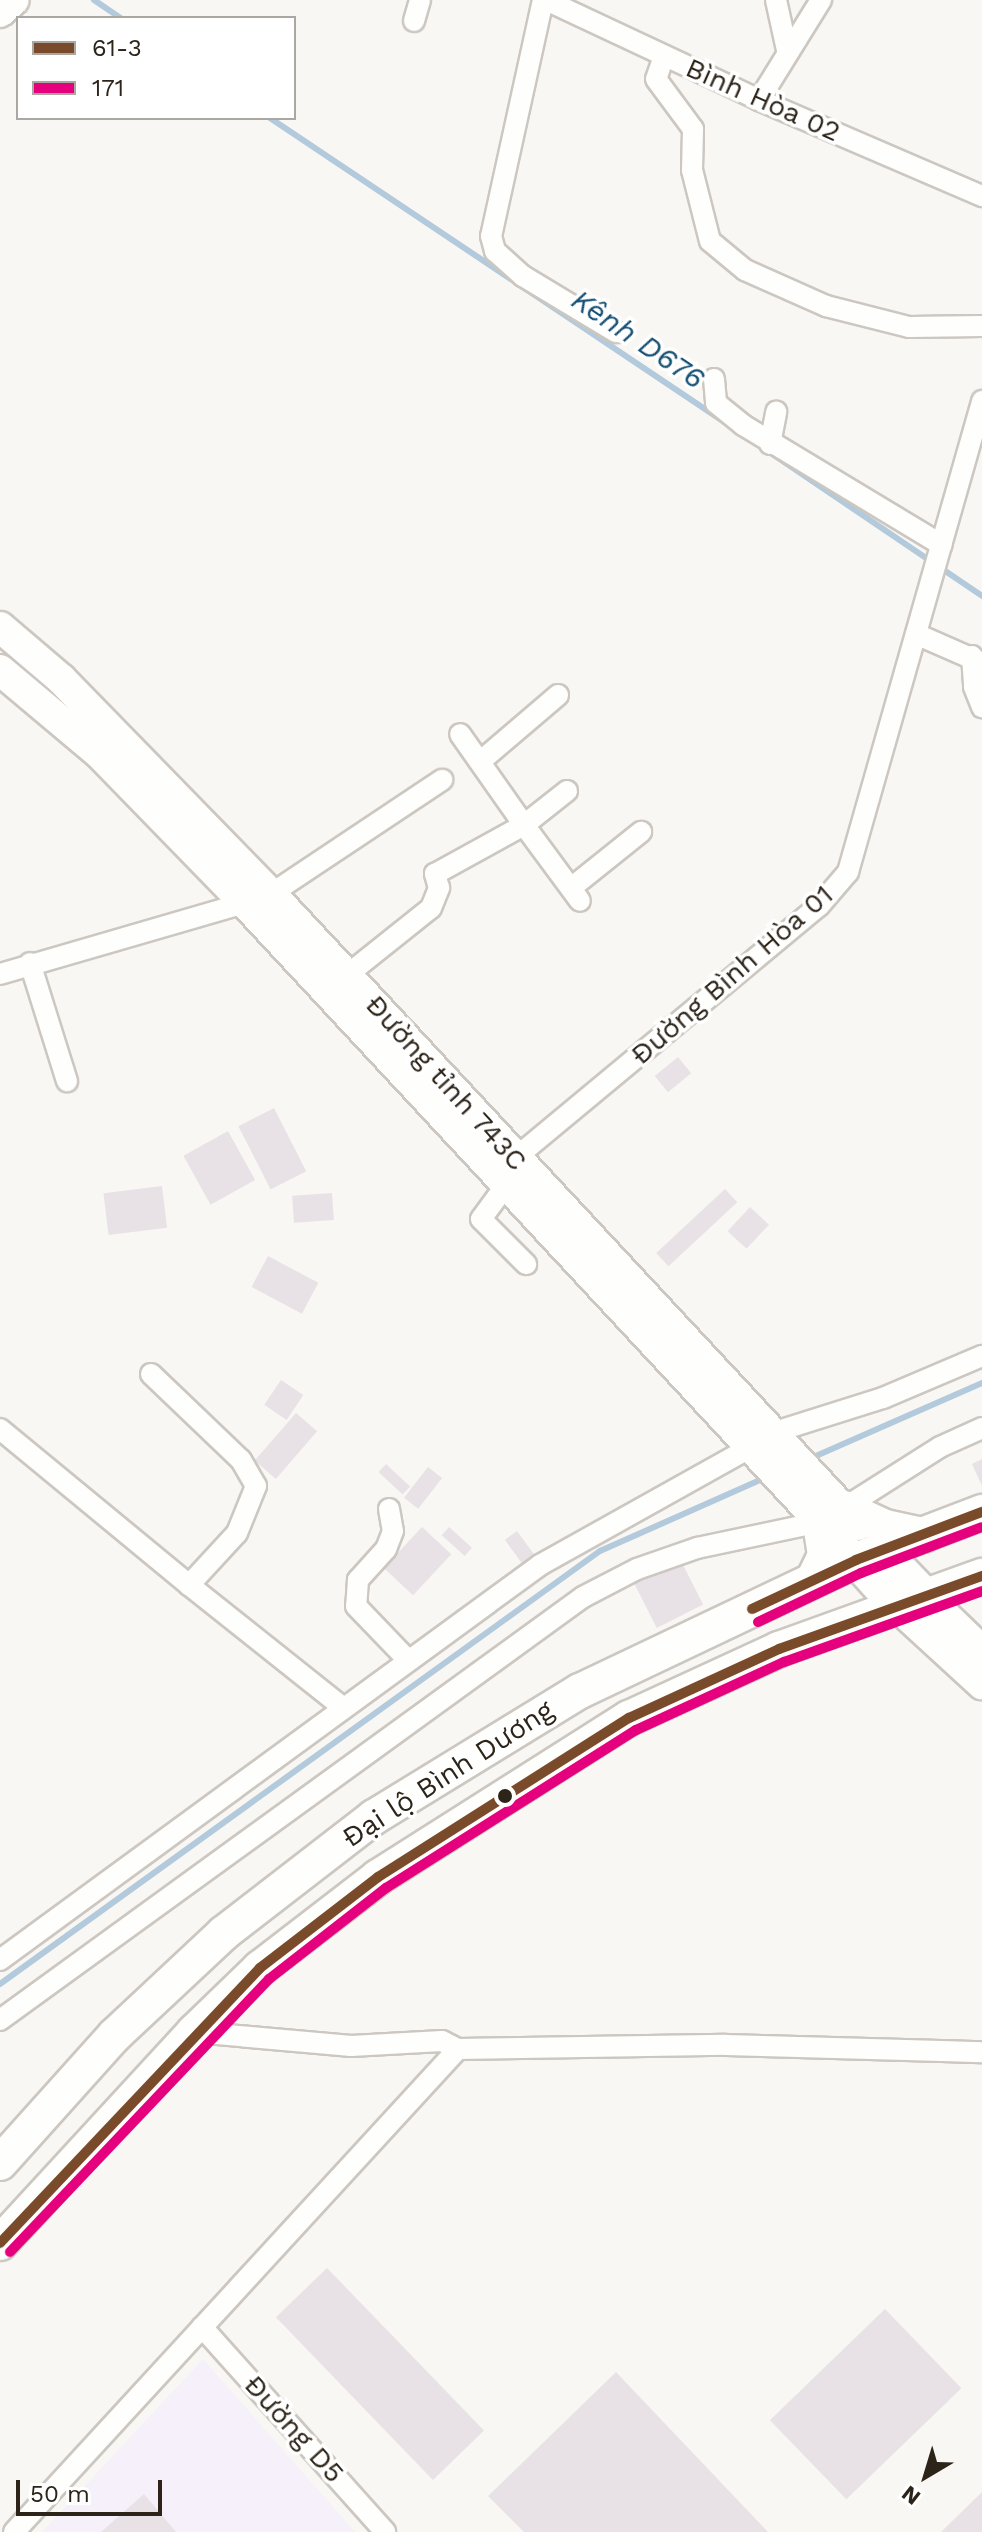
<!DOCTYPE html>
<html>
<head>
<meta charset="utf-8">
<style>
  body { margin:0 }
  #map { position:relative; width:982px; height:2532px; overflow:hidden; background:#f9f7f4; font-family:"Work Sans",sans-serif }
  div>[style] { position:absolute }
  .commercial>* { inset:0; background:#f5f0fa }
  .stream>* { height:6px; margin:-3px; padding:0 3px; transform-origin:3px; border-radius:3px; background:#b2cadb }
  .building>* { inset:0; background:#e8e2e7; transform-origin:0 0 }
  .roads { filter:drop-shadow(2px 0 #ccc7c0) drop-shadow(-2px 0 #ccc7c0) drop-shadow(0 2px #ccc7c0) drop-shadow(0 -2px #ccc7c0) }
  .minor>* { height:20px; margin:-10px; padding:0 10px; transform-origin:10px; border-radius:10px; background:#fefefd }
  .secondary>* { height:30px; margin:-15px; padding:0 15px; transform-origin:15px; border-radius:15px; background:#fefefd }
  .trunk>* { height:34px; margin:-17px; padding:0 17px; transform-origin:17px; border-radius:17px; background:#fefefd }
  .bus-1>* { height:10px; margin:-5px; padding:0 5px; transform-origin:5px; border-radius:5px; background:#7a4b2a }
  .bus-2>* { height:10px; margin:-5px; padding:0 5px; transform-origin:5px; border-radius:5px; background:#e5007d }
  .dots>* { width:22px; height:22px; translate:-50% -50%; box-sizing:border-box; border:4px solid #fff; border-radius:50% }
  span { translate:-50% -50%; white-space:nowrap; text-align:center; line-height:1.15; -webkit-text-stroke:7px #fff; paint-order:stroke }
  .street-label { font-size:28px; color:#2d2419 }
  .water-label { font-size:30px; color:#165075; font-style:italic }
  .legend { position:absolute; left:16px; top:16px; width:280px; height:104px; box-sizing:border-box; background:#fff; border:2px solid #aba7a3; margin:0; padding:10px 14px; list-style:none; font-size:24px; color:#2d2419 }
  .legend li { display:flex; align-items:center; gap:16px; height:40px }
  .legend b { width:40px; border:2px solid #aba7a3 }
  .north { position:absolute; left:886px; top:2436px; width:80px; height:80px; -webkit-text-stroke:6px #fff; paint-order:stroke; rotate:218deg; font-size:22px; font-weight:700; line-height:32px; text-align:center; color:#2d2419 }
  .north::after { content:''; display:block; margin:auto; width:28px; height:36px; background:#2d2419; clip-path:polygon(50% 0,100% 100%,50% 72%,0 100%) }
  .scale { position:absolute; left:16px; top:2480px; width:146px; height:36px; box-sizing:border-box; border:4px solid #2d2419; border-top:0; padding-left:10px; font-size:24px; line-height:28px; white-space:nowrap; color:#2d2419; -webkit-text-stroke:6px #fff; paint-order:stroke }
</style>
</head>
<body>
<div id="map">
  <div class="commercial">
    <div style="clip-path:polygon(203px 2359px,355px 2532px,42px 2532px)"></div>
  </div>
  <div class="stream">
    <div style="left:94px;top:0;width:32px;rotate:34deg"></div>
    <div style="left:270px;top:118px;width:552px;rotate:33.78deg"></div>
    <div style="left:765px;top:449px;width:262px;rotate:34.1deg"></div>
    <div style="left:809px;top:1459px;width:189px;rotate:-23.7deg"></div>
    <div style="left:0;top:1984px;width:740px;rotate:-35.82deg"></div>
    <div style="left:600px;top:1551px;width:180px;rotate:-23.9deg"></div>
  </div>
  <div class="building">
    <div style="left:678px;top:1057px;width:21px;height:30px;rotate:51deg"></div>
    <div style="left:274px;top:1108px;width:71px;height:40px;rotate:63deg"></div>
    <div style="left:228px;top:1131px;width:56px;height:51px;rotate:61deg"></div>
    <div style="left:162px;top:1186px;width:42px;height:59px;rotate:83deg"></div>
    <div style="left:725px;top:1189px;width:18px;height:94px;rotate:47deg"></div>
    <div style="left:332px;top:1193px;width:27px;height:40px;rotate:86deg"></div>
    <div style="left:750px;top:1207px;width:26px;height:33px;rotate:43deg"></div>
    <div style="left:268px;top:1256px;width:57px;height:35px;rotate:28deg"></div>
    <div style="left:281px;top:1380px;width:27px;height:30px;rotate:34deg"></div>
    <div style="left:296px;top:1413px;width:28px;height:63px;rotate:41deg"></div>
    <div style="clip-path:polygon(982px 1459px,982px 1486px,972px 1464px)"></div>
    <div style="left:386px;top:1464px;width:33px;height:11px;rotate:43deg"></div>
    <div style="left:428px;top:1467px;width:18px;height:39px;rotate:38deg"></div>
    <div style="left:422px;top:1527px;width:40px;height:56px;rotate:43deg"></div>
    <div style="left:449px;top:1527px;width:31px;height:11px;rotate:42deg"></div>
    <div style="left:517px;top:1531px;width:31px;height:15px;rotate:54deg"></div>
    <div style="left:680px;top:1559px;width:51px;height:52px;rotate:63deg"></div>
    <div style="left:327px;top:2268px;width:226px;height:71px;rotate:46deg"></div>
    <div style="left:885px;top:2309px;width:110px;height:160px;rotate:46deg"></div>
    <div style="clip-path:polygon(616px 2372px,768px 2532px,524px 2532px,488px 2496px)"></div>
    <div style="clip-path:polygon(982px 2492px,982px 2532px,941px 2532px)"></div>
    <div style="clip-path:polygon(144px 2494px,176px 2532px,101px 2532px)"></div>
  </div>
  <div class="roads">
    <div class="minor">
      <div style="left:543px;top:0;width:242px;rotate:102.4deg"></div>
      <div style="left:491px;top:236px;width:16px;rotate:75deg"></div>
      <div style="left:495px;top:251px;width:38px;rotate:42deg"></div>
      <div style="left:523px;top:276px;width:109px;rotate:31.1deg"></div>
      <div style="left:546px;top:0;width:235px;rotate:25.1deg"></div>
      <div style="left:759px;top:100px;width:243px;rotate:23.3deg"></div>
      <div style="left:776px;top:0;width:51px;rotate:77.6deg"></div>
      <div style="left:414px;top:21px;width:22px;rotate:-74deg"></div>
      <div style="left:664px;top:56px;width:24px;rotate:109deg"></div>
      <div style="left:656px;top:79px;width:62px;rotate:53.5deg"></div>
      <div style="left:693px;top:129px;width:41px;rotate:91.4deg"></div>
      <div style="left:692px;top:170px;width:73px;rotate:75.8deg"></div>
      <div style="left:710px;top:241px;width:45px;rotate:39.6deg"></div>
      <div style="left:745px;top:270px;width:89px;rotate:24deg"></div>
      <div style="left:826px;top:306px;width:86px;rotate:14.2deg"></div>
      <div style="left:909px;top:327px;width:73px;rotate:-0.8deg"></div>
      <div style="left:759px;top:100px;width:118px;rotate:-58.2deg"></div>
      <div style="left:714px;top:379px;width:24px;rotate:85deg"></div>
      <div style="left:716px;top:403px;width:35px;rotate:39deg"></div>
      <div style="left:743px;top:425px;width:232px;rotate:31.1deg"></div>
      <div style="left:770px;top:444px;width:33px;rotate:-79deg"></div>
      <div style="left:916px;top:634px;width:72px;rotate:23.7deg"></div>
      <div style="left:972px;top:656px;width:31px;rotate:86deg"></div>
      <div style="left:974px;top:687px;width:22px;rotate:68deg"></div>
      <div style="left:482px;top:760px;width:100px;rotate:-40.5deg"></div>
      <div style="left:567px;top:791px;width:55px;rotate:141.7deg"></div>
      <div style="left:524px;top:825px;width:94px;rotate:53.6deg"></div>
      <div style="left:571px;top:888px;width:90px;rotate:-38.7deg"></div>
      <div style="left:271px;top:894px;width:206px;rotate:-33.7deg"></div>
      <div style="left:30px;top:963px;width:124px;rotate:72.6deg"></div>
      <div style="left:0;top:974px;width:255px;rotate:-16.2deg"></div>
      <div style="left:347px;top:975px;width:107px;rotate:-38.6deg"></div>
      <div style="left:431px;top:908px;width:22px;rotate:-68deg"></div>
      <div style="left:439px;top:888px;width:15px;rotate:-106deg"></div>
      <div style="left:435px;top:874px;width:102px;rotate:-28.8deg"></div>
      <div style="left:524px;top:825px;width:111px;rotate:-125.1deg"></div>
      <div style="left:514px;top:1159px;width:396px;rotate:-39.7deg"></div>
      <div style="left:819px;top:906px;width:45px;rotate:-49.5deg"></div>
      <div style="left:848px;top:872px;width:490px;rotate:-74.1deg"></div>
      <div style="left:506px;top:1185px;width:42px;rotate:126.3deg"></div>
      <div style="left:481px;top:1219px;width:64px;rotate:45deg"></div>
      <div style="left:151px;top:1374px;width:124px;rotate:43.7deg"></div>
      <div style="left:241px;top:1460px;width:30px;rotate:60deg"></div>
      <div style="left:256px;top:1486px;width:51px;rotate:112deg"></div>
      <div style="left:237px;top:1533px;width:71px;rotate:132.7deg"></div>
      <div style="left:189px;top:1585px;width:194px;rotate:38.5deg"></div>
      <div style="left:0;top:1429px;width:245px;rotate:39.5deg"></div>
      <div style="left:775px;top:1432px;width:113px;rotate:-17.5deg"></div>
      <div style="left:883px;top:1398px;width:108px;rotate:-23deg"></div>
      <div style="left:844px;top:1508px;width:114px;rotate:-32.4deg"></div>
      <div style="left:940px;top:1447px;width:46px;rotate:-24.3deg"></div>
      <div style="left:389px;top:1509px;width:22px;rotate:80deg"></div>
      <div style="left:393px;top:1531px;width:19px;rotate:111deg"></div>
      <div style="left:386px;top:1549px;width:42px;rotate:132.1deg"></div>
      <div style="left:358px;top:1580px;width:26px;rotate:94deg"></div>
      <div style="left:356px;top:1606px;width:74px;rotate:46.1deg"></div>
      <div style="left:0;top:1960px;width:669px;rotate:-36.18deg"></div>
      <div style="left:540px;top:1565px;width:242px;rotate:-29.2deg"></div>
      <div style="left:0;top:2020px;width:720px;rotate:-35.96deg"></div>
      <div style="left:583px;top:1597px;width:61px;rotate:-27.4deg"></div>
      <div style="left:637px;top:1569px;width:64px;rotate:-19.3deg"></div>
      <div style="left:697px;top:1548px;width:126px;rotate:-11.9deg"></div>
      <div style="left:194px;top:2032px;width:158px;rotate:5.1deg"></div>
      <div style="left:351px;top:2046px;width:91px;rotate:-3.1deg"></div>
      <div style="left:442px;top:2041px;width:18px;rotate:27deg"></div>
      <div style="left:458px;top:2049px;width:268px;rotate:-0.9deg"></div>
      <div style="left:726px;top:2045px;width:256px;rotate:1.6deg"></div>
      <div style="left:202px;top:2327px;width:275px;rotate:48.2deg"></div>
      <div style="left:14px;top:2532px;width:656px;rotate:-47.41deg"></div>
    </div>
    <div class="secondary">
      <div style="left:0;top:12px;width:18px;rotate:-41deg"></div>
      <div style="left:0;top:627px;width:80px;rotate:40.4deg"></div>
      <div style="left:61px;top:679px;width:301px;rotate:45.7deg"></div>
      <div style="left:271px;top:894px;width:862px;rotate:47.07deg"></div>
      <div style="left:0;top:670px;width:129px;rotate:40deg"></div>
      <div style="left:99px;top:753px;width:209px;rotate:45.8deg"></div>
      <div style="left:245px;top:903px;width:897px;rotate:47.08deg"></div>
      <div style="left:927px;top:1598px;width:76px;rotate:43.9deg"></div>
      <div style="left:899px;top:1608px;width:113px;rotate:42.5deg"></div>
    </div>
    <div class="trunk">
      <div style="left:844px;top:1508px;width:45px;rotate:24.9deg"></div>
      <div style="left:885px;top:1527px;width:39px;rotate:12deg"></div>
      <div style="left:881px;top:1550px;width:66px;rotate:46.2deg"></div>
      <div style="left:856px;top:1560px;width:64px;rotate:48.1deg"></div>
      <div style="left:813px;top:1580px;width:28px;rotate:-64deg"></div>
      <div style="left:825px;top:1555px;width:33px;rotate:-99deg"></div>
      <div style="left:0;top:2163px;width:172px;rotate:-48.1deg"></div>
      <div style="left:115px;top:2035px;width:149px;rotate:-43.1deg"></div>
      <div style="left:224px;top:1933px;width:190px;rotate:-37.7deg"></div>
      <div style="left:374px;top:1817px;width:241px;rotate:-31.5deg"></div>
      <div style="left:580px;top:1691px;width:306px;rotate:-25.4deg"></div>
      <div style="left:856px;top:1560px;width:135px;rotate:-20.9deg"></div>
      <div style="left:0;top:2243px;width:287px;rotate:-47.4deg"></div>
      <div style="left:194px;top:2032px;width:92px;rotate:-44.1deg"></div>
      <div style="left:260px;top:1968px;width:149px;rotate:-37.6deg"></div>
      <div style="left:378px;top:1877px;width:297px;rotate:-32.4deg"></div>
      <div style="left:629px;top:1718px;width:165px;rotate:-24.7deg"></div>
      <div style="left:779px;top:1649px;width:216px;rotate:-19.8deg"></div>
    </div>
  </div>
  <div class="bus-1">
    <div style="left:752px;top:1609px;width:115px;rotate:-25.2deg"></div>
    <div style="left:856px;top:1560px;width:135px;rotate:-20.9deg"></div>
    <div style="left:0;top:2243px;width:378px;rotate:-46.6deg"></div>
    <div style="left:260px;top:1968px;width:149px;rotate:-37.6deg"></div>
    <div style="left:378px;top:1877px;width:297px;rotate:-32.4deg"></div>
    <div style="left:629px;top:1718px;width:165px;rotate:-24.7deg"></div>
    <div style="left:779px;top:1649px;width:216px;rotate:-19.8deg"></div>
  </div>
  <div class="bus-2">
    <div style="left:758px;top:1622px;width:114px;rotate:-25.4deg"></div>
    <div style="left:861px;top:1573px;width:129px;rotate:-20.8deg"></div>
    <div style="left:10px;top:2252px;width:376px;rotate:-46.5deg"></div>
    <div style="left:269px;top:1979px;width:148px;rotate:-37.9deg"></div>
    <div style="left:386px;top:1888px;width:296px;rotate:-32.3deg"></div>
    <div style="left:636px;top:1730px;width:163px;rotate:-24.7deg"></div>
    <div style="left:784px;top:1662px;width:210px;rotate:-19.7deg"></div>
  </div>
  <div class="dots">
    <div style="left:505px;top:1796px;background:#2d2419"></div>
  </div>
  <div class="street-label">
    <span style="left:763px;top:100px;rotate:24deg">Bình Hòa 02</span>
    <span style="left:732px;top:975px;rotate:-41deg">Đường Bình Hòa 01</span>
    <span style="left:446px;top:1083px;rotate:48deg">Đường tỉnh 743C</span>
    <span style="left:448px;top:1774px;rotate:-33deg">Đại lộ Bình Dương</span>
    <span style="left:294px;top:2429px;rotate:48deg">Đường D5</span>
  </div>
  <div class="water-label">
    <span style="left:638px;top:339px;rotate:34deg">Kênh D676</span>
  </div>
  <ul class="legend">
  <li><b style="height:10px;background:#7a4b2a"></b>61-3</li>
  <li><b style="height:10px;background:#e5007d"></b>171</li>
  </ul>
  <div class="north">N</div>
  <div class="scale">50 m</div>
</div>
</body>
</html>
